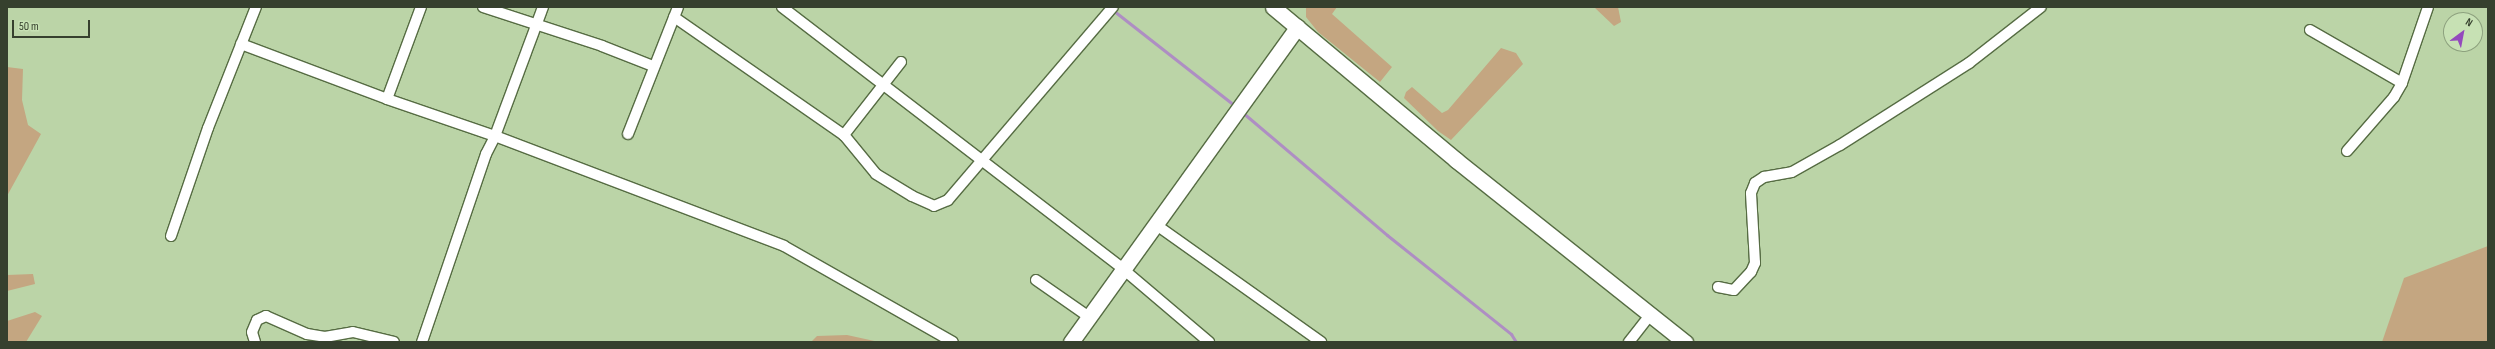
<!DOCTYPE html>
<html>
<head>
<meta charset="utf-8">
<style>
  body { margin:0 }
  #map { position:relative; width:2495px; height:349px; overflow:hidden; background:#bbd4a7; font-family:"Sofia Sans Condensed",sans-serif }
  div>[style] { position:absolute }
  .green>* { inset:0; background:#c4a681 }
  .stream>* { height:3px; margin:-1.5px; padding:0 1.5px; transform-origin:1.5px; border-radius:1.5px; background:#ae8ec3 }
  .roads { filter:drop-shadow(1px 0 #566c43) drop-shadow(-1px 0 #566c43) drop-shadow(0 1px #566c43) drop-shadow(0 -1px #566c43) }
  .street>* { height:10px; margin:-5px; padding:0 5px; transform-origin:5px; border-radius:5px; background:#fff }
  .secondary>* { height:15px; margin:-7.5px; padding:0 7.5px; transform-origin:7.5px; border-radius:7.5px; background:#fff }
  span { translate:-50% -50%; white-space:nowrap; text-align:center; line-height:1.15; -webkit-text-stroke:3px #c7e1b4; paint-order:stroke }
  .frame { position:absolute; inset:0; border:8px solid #36402e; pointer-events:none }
  .north { position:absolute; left:2443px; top:12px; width:40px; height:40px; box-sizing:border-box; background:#c7e1b4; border:1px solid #8da17e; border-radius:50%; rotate:32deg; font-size:11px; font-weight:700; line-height:16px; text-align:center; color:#36402e }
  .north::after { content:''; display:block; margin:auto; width:14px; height:18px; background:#944abd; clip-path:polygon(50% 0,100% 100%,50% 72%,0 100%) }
  .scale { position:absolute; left:12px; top:20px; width:78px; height:18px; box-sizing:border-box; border:2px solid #36402e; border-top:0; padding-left:5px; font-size:12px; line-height:14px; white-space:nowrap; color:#36402e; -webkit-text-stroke:3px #c7e1b4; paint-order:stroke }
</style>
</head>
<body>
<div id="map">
  <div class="green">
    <div style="clip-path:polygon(1306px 7px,1337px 7px,1332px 14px,1392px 67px,1380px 82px,1318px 32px,1306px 17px)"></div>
    <div style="clip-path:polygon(1594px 7px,1618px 7px,1621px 22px,1614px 26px)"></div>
    <div style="clip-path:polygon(1501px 48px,1516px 53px,1523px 64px,1451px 140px,1438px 131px,1404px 98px,1406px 92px,1412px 87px,1442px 113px,1448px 110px)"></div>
    <div style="clip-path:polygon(7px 67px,23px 69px,22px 100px,28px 125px,41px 134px,7px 196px)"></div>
    <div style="clip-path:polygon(2488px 246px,2488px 342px,2382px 342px,2404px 278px)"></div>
    <div style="clip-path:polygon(33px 274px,35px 284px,7px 291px,7px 275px)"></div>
    <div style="clip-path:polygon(35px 312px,42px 316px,26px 342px,7px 342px,7px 321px)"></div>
    <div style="clip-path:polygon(847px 335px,879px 342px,811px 342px,817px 336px)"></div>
  </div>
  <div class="stream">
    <div style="left:1114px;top:11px;width:154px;rotate:38.1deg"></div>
    <div style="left:2488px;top:81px;width:2px;rotate:-90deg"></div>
    <div style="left:1242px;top:112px;width:190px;rotate:40.3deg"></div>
    <div style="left:1387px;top:235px;width:159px;rotate:38.6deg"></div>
    <div style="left:1511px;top:334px;width:9px;rotate:58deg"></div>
  </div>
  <div class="roads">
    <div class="street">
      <div style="left:483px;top:7px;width:125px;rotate:18.1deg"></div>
      <div style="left:602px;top:46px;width:55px;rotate:21.4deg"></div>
      <div style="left:782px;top:7px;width:430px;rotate:37.5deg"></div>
      <div style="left:1123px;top:269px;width:113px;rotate:40.3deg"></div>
      <div style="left:674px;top:17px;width:207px;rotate:34.8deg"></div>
      <div style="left:2310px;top:30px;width:106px;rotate:29.9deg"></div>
      <div style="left:241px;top:44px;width:156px;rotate:20.6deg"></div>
      <div style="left:387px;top:99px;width:114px;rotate:18.9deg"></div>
      <div style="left:495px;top:136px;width:309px;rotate:20.8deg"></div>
      <div style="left:784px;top:246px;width:194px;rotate:29.6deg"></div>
      <div style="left:901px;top:62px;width:93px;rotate:128deg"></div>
      <div style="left:844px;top:135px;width:50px;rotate:50.6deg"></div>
      <div style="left:876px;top:174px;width:42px;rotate:31.4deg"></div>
      <div style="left:912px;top:196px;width:24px;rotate:24deg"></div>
      <div style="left:934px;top:206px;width:15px;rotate:-23deg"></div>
      <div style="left:948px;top:200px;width:254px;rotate:-49.5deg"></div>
      <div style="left:387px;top:99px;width:98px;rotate:-69.7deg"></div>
      <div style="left:628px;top:134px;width:136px;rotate:-68.5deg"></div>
      <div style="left:2347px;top:151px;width:72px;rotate:-49deg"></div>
      <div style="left:2394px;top:97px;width:16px;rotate:-60deg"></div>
      <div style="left:2402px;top:83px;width:80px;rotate:-71.1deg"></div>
      <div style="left:1155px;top:224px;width:204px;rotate:35.4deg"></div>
      <div style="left:171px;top:236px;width:114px;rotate:-71.1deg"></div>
      <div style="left:208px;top:128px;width:130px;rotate:-68.4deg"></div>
      <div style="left:1036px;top:280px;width:65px;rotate:34.9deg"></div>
      <div style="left:1718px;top:287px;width:16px;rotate:11deg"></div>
      <div style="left:1734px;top:290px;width:25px;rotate:-47deg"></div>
      <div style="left:1751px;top:272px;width:10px;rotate:-66deg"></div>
      <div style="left:1755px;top:263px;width:70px;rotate:-93.3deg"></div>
      <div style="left:1751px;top:193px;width:11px;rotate:-68deg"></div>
      <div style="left:1755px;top:183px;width:11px;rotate:-34deg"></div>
      <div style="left:1764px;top:177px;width:28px;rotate:-10deg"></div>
      <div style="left:1792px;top:172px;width:55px;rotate:-29.4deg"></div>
      <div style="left:1840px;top:145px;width:153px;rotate:-32.4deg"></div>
      <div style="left:1969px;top:63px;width:91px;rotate:-37.9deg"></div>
      <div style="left:255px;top:342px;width:10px;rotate:-107deg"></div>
      <div style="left:252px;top:332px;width:13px;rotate:-67deg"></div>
      <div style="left:257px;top:320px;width:10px;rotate:-24deg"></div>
      <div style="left:266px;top:316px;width:45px;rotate:23.7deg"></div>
      <div style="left:307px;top:334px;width:18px;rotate:9deg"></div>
      <div style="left:325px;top:337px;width:28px;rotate:-10deg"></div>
      <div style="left:353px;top:332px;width:42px;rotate:13.7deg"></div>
      <div style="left:422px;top:342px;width:199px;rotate:-71.2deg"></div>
      <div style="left:486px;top:154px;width:20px;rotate:-63deg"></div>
      <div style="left:495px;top:136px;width:138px;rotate:-69.6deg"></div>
      <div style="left:1629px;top:342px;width:34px;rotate:-52deg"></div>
    </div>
    <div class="secondary">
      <div style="left:1273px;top:7px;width:239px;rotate:39.9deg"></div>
      <div style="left:1456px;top:160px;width:293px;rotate:38.5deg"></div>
      <div style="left:1071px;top:342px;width:388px;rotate:-54.3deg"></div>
    </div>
  </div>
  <div class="frame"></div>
  <div class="north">N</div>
  <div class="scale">50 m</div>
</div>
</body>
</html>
